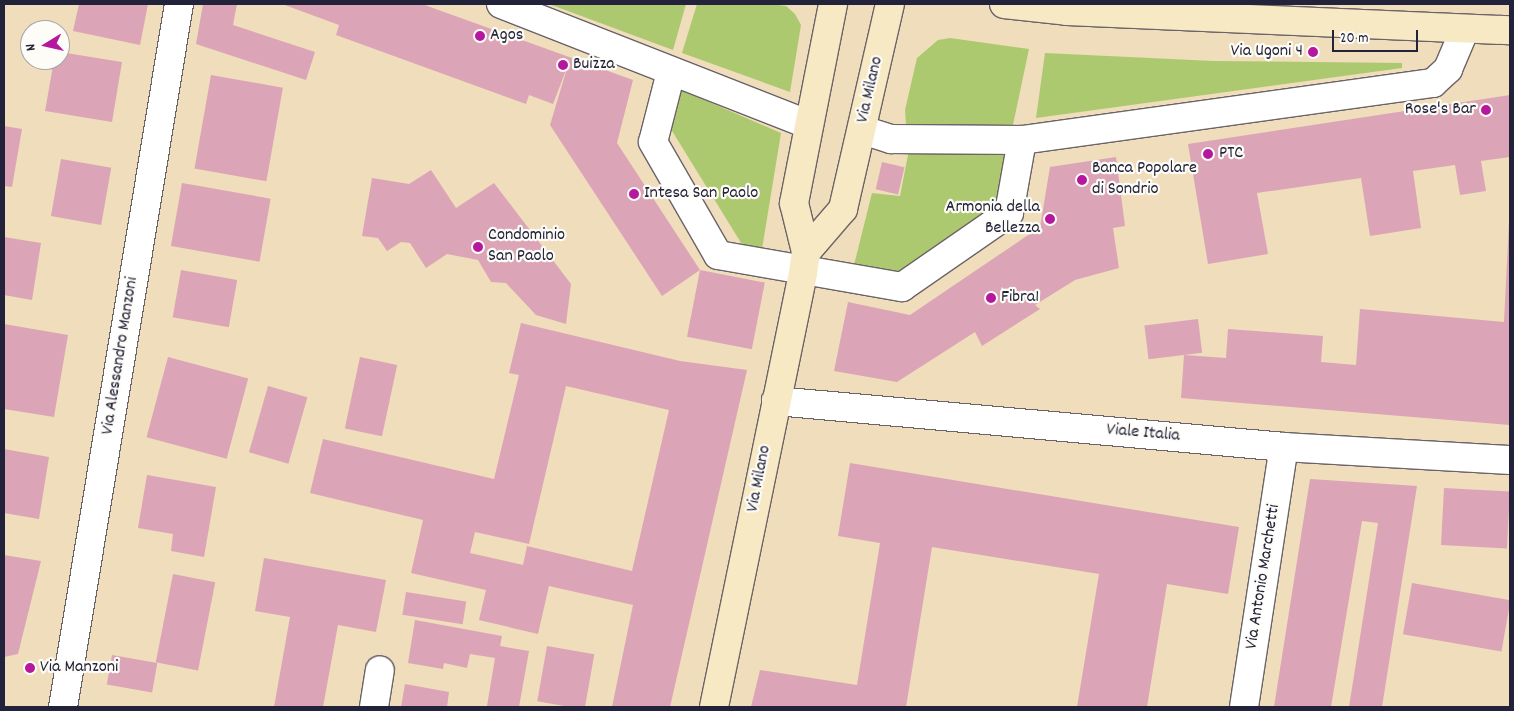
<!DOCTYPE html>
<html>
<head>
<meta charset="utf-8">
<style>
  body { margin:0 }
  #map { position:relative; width:1514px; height:711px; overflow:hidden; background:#efddbb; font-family:Dekko,sans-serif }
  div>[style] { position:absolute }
  .green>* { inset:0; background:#adc970 }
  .building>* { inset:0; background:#dca5b7; transform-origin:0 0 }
  .roads { filter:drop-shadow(1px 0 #6a6368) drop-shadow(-1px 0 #6a6368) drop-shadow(0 1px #6a6368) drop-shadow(0 -1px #6a6368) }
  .street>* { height:28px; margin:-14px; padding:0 14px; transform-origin:14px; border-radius:14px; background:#fff }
  .secondary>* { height:28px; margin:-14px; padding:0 14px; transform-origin:14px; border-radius:14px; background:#f6e9c3 }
  .dots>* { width:14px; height:14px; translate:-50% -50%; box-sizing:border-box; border:2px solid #fdfcf7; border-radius:50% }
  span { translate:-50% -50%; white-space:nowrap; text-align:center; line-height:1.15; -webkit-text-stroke:4.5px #fdfcf7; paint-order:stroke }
  .poi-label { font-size:18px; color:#22223b }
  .left { translate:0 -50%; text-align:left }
  .right { translate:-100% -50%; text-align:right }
  .street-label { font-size:18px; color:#22223b }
  .frame { position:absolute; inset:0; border:5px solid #22223b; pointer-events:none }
  .north { position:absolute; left:20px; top:20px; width:50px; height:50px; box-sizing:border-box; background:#fdfcf7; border:1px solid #a5a5ac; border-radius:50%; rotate:261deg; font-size:14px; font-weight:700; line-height:20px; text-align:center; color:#22223b }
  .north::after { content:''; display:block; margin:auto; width:18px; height:22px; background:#b5179e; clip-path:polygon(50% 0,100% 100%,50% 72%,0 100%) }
  .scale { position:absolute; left:1332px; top:30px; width:86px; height:22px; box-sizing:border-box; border:2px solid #22223b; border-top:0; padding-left:6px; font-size:15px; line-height:18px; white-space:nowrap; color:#22223b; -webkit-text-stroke:4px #fdfcf7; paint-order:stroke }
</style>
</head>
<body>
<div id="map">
  <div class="green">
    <div style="clip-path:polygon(549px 4px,686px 4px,673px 50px)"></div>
    <div style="clip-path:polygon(697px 4px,771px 4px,786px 6px,795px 14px,801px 25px,790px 92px,682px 53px)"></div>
    <div style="clip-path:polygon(950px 38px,1029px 49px,996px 205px,899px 278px,853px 269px,872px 193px,900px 196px,908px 155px,905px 110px,917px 58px,938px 40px)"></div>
    <div style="clip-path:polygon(1045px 53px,1213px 61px,1402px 63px,1402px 68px,1036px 118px)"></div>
    <div style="clip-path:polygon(677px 88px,781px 133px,762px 249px,743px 246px,669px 126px)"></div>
  </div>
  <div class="building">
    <div style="clip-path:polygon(79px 4px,148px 4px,140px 45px,73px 31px)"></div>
    <div style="clip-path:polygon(203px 4px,237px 4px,233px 25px,315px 52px,306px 80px,196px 44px)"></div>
    <div style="clip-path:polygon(282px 4px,422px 4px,633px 80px,617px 143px,700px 270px,662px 296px,550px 125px,568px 65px,553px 104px,529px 95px,526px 104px,336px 35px,339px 25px)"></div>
    <div style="clip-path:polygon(60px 52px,122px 62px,112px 122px,45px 111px,54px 60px,60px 60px)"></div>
    <div style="left:211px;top:75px;width:73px;height:95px;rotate:10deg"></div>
    <div style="clip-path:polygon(1510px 95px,1510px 157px,1481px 161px,1486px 191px,1460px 195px,1455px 165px,1413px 171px,1421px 228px,1370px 236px,1361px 178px,1257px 193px,1268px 254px,1208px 264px,1188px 144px)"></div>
    <div style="clip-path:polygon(4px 126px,22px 129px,12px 187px,4px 186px)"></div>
    <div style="clip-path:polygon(1116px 157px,1125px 226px,1113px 228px,1119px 268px,1075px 280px,1035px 305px,1040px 309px,982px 346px,975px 332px,897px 382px,834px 371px,848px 302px,910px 315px,1040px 227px,1050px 167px)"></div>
    <div style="left:61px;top:159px;width:51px;height:58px;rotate:10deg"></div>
    <div style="left:882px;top:162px;width:23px;height:28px;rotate:13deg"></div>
    <div style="clip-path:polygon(431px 170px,456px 208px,494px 183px,571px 284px,566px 324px,536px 315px,506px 283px,491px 282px,478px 260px,447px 254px,426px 268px,410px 243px,401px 242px,387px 251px,378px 238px,362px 236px,372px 178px,409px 184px)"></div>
    <div style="left:182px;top:183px;width:90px;height:64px;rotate:10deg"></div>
    <div style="clip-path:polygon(1510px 202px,1510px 425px,1181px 398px,1184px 355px,1226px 358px,1228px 329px,1323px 336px,1321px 362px,1356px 365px,1360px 309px,1504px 322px)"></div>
    <div style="clip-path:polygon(4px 237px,41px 243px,32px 300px,4px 295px)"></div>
    <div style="left:181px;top:270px;width:57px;height:48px;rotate:10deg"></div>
    <div style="left:700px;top:270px;width:66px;height:68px;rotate:11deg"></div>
    <div style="left:1198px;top:319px;width:34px;height:54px;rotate:83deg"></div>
    <div style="clip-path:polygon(evenodd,521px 323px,680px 361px,747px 370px,670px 707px,612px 707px,633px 605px,549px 586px,538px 634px,479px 620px,486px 590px,411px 573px,423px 520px,310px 493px,323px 439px,494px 479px,519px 375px,509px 373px,521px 323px,566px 386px,669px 410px,632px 571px,527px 546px,523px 565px,470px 553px,475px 532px,529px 544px,566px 386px)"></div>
    <div style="clip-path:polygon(4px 324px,68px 335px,54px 417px,4px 409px)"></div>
    <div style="left:168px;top:357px;width:83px;height:83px;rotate:15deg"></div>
    <div style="left:360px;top:357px;width:38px;height:73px;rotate:12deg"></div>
    <div style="left:268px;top:386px;width:41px;height:69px;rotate:16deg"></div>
    <div style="clip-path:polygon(4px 449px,49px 457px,39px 519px,4px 513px)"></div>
    <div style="clip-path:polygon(850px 463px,1239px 527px,1228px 594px,1167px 584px,1147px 707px,1077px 707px,1099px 574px,932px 547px,906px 707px,751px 707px,760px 670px,857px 685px,880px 543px,838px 536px)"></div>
    <div style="clip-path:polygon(147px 475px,216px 487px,204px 557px,171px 551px,173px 534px,138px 528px)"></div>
    <div style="clip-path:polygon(1310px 479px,1417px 486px,1382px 707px,1349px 707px,1378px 523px,1362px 521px,1331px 707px,1274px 707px)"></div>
    <div style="left:1444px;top:488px;width:66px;height:57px;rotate:3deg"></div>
    <div style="clip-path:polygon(4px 555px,41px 561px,18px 654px,4px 657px)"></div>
    <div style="clip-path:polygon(264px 558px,386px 580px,376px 632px,338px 625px,323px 707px,274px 707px,290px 617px,255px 611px)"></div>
    <div style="left:173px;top:574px;width:43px;height:90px;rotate:11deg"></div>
    <div style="left:1412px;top:583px;width:100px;height:52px;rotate:10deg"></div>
    <div style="left:406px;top:592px;width:61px;height:23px;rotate:9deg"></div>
    <div style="clip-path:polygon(415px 620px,502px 636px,500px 646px,529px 651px,519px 707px,487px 706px,495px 658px,470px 654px,467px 668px,444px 663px,443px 669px,408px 663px)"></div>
    <div style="left:547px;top:646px;width:48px;height:56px;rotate:10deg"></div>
    <div style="left:112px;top:655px;width:46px;height:30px;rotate:10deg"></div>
    <div style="clip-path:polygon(405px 684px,449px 692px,447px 707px,401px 707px)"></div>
  </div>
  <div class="roads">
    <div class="street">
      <div style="left:501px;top:4px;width:320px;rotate:21.4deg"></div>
      <div style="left:671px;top:72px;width:72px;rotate:104.4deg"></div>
      <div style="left:653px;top:142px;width:130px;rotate:60.1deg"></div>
      <div style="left:718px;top:255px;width:187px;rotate:9.9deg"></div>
      <div style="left:902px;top:287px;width:130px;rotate:-34.7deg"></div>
      <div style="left:1009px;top:213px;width:74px;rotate:-79.9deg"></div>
      <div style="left:1022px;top:140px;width:415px;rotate:-7.9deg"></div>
      <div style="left:1433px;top:83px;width:21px;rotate:-43deg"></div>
      <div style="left:1448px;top:69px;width:43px;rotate:-67deg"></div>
      <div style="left:872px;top:133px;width:20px;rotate:18deg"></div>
      <div style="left:891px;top:139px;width:131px;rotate:0.4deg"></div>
      <div style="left:776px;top:401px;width:510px;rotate:5.17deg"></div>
      <div style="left:1284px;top:447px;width:226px;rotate:3.3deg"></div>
      <div style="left:63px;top:707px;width:713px;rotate:-80.63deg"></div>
      <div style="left:374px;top:707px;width:37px;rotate:-81deg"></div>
      <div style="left:1244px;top:707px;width:263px;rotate:-81.3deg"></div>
    </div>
    <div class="secondary">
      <div style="left:1004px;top:4px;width:63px;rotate:6.3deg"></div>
      <div style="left:1067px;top:11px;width:443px;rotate:2.5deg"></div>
      <div style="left:806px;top:252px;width:57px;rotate:-49.3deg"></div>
      <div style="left:843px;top:209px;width:210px;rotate:-77.1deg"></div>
      <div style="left:714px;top:707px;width:443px;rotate:-78.4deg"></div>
      <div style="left:803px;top:273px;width:21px;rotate:-82deg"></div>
      <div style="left:806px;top:252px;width:50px;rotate:-103.8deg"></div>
      <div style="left:794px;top:203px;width:203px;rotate:-78.9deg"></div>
    </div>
  </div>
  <div class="dots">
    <div style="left:480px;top:36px;background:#b5179e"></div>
    <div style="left:1313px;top:52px;background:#b5179e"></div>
    <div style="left:563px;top:65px;background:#b5179e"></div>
    <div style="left:1486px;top:110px;background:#b5179e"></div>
    <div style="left:1208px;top:154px;background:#b5179e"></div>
    <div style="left:1082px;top:180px;background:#b5179e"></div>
    <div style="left:634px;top:194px;background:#b5179e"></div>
    <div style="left:1050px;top:219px;background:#b5179e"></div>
    <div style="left:478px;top:247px;background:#b5179e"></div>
    <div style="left:991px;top:298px;background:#b5179e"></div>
    <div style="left:30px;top:668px;background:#b5179e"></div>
  </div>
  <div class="poi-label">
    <span class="left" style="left:490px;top:36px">Agos</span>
    <span class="right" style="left:1303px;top:52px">Via Ugoni 4</span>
    <span class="left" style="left:573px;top:65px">Buizza</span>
    <span class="right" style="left:1476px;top:110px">Rose's Bar</span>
    <span class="left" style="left:1219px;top:154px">PTC</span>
    <span class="left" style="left:1092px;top:180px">Banca Popolare<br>di Sondrio</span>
    <span class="left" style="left:644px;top:194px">Intesa San Paolo</span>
    <span class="right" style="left:1040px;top:219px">Armonia della<br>Bellezza</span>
    <span class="left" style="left:488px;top:247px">Condominio<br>San Paolo</span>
    <span class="left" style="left:1001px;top:298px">Fibra1</span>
    <span class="left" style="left:40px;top:668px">Via Manzoni</span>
  </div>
  <div class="street-label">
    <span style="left:871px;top:90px;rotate:-77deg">Via Milano</span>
    <span style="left:121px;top:356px;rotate:-81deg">Via Alessandro Manzoni</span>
    <span style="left:1143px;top:434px;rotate:5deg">Viale Italia</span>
    <span style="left:760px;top:479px;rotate:-79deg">Via Milano</span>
    <span style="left:1264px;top:577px;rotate:-81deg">Via Antonio Marchetti</span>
  </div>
  <div class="frame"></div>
  <div class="north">N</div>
  <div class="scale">20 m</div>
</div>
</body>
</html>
